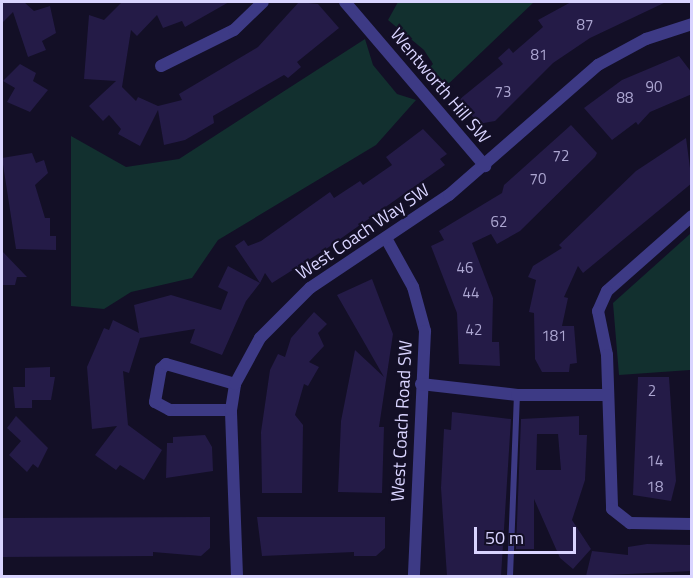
<!DOCTYPE html>
<html>
<head>
<meta charset="utf-8">
<style>
  body { margin:0 }
  #map { position:relative; width:693px; height:578px; overflow:hidden; background:#130f26; font-family:"Titillium Web",sans-serif }
  div>[style] { position:absolute }
  .green>* { inset:0; background:#12302f }
  .building>* { inset:0; background:#241b47 }
  .lane>* { height:6px; margin:-3px; padding:0 3px; transform-origin:3px; border-radius:3px; background:#3d3a85 }
  .street>* { height:12px; margin:-6px; padding:0 6px; transform-origin:6px; border-radius:6px; background:#3d3a85 }
  span { translate:-50% -50%; white-space:nowrap; text-align:center; line-height:1.15; -webkit-text-stroke:4.5px #130f26; paint-order:stroke }
  .number-label { font-size:15px; color:#aca6d1 }
  .number-label span { -webkit-text-stroke-width:0 }
  .street-label { font-size:18px; color:#d9d4ff }
  .frame { position:absolute; inset:0; border:3px solid #d9d4ff; pointer-events:none }
  .scale { position:absolute; left:474px; top:527px; width:102px; height:27px; box-sizing:border-box; border:3px solid #d9d4ff; border-top:0; padding-left:8px; font-size:18px; line-height:21px; white-space:nowrap; color:#d9d4ff; -webkit-text-stroke:4px #130f26; paint-order:stroke }
</style>
</head>
<body>
<div id="map">
  <div class="green">
    <div style="clip-path:polygon(398px 2px,534px 2px,442px 90px,425px 73px,433px 64px,424px 50px,388px 20px)"></div>
    <div style="clip-path:polygon(365px 39px,373px 65px,397px 94px,416px 100px,376px 145px,218px 240px,192px 278px,131px 292px,104px 309px,71px 306px,71px 136px,126px 167px,179px 159px)"></div>
    <div style="clip-path:polygon(690px 234px,690px 370px,619px 375px,613px 303px)"></div>
  </div>
  <div class="building">
    <div style="clip-path:polygon(2px 2px,24px 2px,34px 11px,50px 6px,56px 33px,42px 41px,46px 50px,28px 57px,13px 12px,2px 23px)"></div>
    <div style="clip-path:polygon(122px 2px,229px 2px,185px 27px,182px 21px,163px 28px,157px 15px,137px 36px,131px 30px,122px 87px,136px 101px,138px 97px,158px 106px,182px 100px,179px 94px,258px 47px,299px 2px,318px 4px,339px 28px,297px 62px,301px 67px,288px 78px,284px 75px,213px 116px,214px 123px,185px 140px,164px 145px,158px 110px,140px 146px,118px 134px,121px 129px,109px 115px,103px 121px,89px 106px,116px 81px,84px 79px,89px 15px,104px 20px)"></div>
    <div style="clip-path:polygon(571px 2px,666px 2px,590px 38px,553px 63px,495px 121px,478px 124px,460px 99px,503px 64px,498px 58px,509px 48px,513px 53px,543px 27px,538px 20px)"></div>
    <div style="clip-path:polygon(679px 56px,692px 73px,692px 94px,650px 112px,638px 125px,636px 122px,612px 140px,584px 108px,622px 80px)"></div>
    <div style="clip-path:polygon(20px 64px,36px 73px,33px 81px,48px 90px,30px 112px,7px 102px,15px 88px,3px 81px)"></div>
    <div style="clip-path:polygon(571px 125px,597px 153px,595px 157px,520px 231px,497px 244px,491px 234px,472px 243px,493px 298px,492px 342px,499px 342px,500px 366px,459px 364px,457px 313px,431px 246px,444px 240px,439px 231px,502px 193px,504px 185px)"></div>
    <div style="clip-path:polygon(423px 129px,447px 154px,440px 159px,445px 165px,326px 249px,272px 283px,265px 273px,260px 283px,235px 246px,244px 240px,248px 246px,261px 241px,330px 192px,334px 198px,360px 181px,363px 185px,392px 165px,386px 157px)"></div>
    <div style="clip-path:polygon(686px 138px,692px 183px,583px 273px,578px 266px,564px 297px,568px 298px,562px 326px,574px 326px,577px 363px,570px 364px,569px 372px,542px 372px,535px 359px,534px 313px,529px 312px,536px 280px,528px 277px,533px 266px,562px 248px,559px 245px,636px 171px)"></div>
    <div style="clip-path:polygon(32px 153px,36px 163px,44px 160px,48px 173px,35px 185px,45px 218px,50px 218px,50px 236px,56px 236px,56px 250px,16px 249px,2px 158px)"></div>
    <div style="clip-path:polygon(2px 251px,27px 277px,17px 277px,15px 285px,2px 285px)"></div>
    <div style="clip-path:polygon(228px 266px,260px 283px,246px 301px,222px 355px,190px 343px,195px 329px,140px 338px,129px 373px,123px 371px,128px 425px,162px 450px,144px 480px,120px 465px,116px 470px,95px 455px,117px 426px,92px 429px,87px 367px,104px 328px,109px 330px,113px 320px,139px 333px,134px 305px,171px 295px,221px 310px,228px 292px,218px 287px)"></div>
    <div style="clip-path:polygon(372px 279px,393px 334px,379px 427px,384px 427px,382px 493px,338px 492px,341px 421px,355px 350px,384px 377px,337px 295px)"></div>
    <div style="clip-path:polygon(314px 312px,327px 324px,318px 333px,324px 346px,309px 362px,319px 367px,308px 386px,304px 384px,295px 415px,303px 425px,302px 493px,262px 493px,261px 432px,270px 370px,278px 354px,285px 357px,291px 338px)"></div>
    <div style="clip-path:polygon(50px 367px,50px 377px,55px 377px,51px 400px,32px 400px,32px 408px,15px 408px,13px 387px,25px 387px,25px 368px)"></div>
    <div style="clip-path:polygon(638px 377px,669px 377px,676px 481px,671px 501px,633px 495px)"></div>
    <div style="clip-path:polygon(452px 412px,511px 419px,501px 576px,447px 576px,441px 488px,444px 429px,451px 430px)"></div>
    <div style="clip-path:polygon(16px 416px,48px 448px,38px 468px,33px 464px,27px 472px,9px 455px,21px 441px,7px 428px)"></div>
    <div style="clip-path:polygon(evenodd,579px 416px,579px 435px,587px 435px,585px 480px,572px 520px,591px 549px,573px 569px,560px 558px,534px 499px,534px 549px,516px 549px,521px 419px,579px 416px,537px 434px,558px 434px,561px 470px,536px 470px,537px 434px)"></div>
    <div style="clip-path:polygon(205px 435px,212px 447px,213px 471px,166px 478px,167px 443px,173px 443px,173px 437px)"></div>
    <div style="clip-path:polygon(210px 517px,210px 548px,201px 556px,153px 552px,153px 556px,2px 557px,2px 518px)"></div>
    <div style="clip-path:polygon(257px 517px,385px 517px,385px 548px,376px 556px,354px 556px,354px 552px,262px 556px)"></div>
    <div style="clip-path:polygon(647px 544px,692px 545px,692px 571px,586px 576px,592px 551px,628px 555px,628px 547px)"></div>
  </div>
  <div class="lane">
    <div style="left:510px;top:576px;width:181px;rotate:-87.8deg"></div>
  </div>
  <div class="street">
    <div style="left:345px;top:2px;width:216px;rotate:49.5deg"></div>
    <div style="left:161px;top:66px;width:81px;rotate:-26.3deg"></div>
    <div style="left:234px;top:30px;width:40px;rotate:-44deg"></div>
    <div style="left:692px;top:216px;width:113px;rotate:138.6deg"></div>
    <div style="left:607px;top:291px;width:22px;rotate:114deg"></div>
    <div style="left:598px;top:311px;width:45px;rotate:78.4deg"></div>
    <div style="left:607px;top:355px;width:154px;rotate:88.1deg"></div>
    <div style="left:612px;top:509px;width:23px;rotate:38deg"></div>
    <div style="left:630px;top:523px;width:62px;rotate:0.9deg"></div>
    <div style="left:387px;top:240px;width:54px;rotate:61deg"></div>
    <div style="left:413px;top:287px;width:46px;rotate:74.7deg"></div>
    <div style="left:425px;top:331px;width:245px;rotate:92.6deg"></div>
    <div style="left:421px;top:384px;width:97px;rotate:6.5deg"></div>
    <div style="left:517px;top:395px;width:90px"></div>
    <div style="left:231px;top:410px;width:61px;rotate:180deg"></div>
    <div style="left:170px;top:410px;width:17px;rotate:-152deg"></div>
    <div style="left:155px;top:402px;width:34px;rotate:-80deg"></div>
    <div style="left:161px;top:369px;width:7px;rotate:-45deg"></div>
    <div style="left:166px;top:364px;width:72px;rotate:16.2deg"></div>
    <div style="left:237px;top:576px;width:166px;rotate:-92.1deg"></div>
    <div style="left:231px;top:410px;width:26px;rotate:-81deg"></div>
    <div style="left:235px;top:384px;width:52px;rotate:-61.5deg"></div>
    <div style="left:260px;top:338px;width:71px;rotate:-45deg"></div>
    <div style="left:310px;top:288px;width:167px;rotate:-33.8deg"></div>
    <div style="left:449px;top:195px;width:198px;rotate:-41.1deg"></div>
    <div style="left:598px;top:65px;width:55px;rotate:-28.4deg"></div>
    <div style="left:646px;top:39px;width:48px;rotate:-18.1deg"></div>
  </div>
  <div class="number-label">
    <span style="left:585px;top:25px">87</span>
    <span style="left:539px;top:55px">81</span>
    <span style="left:654px;top:87px">90</span>
    <span style="left:503px;top:92px">73</span>
    <span style="left:625px;top:98px">88</span>
    <span style="left:561px;top:156px">72</span>
    <span style="left:538px;top:179px">70</span>
    <span style="left:499px;top:222px">62</span>
    <span style="left:465px;top:268px">46</span>
    <span style="left:471px;top:293px">44</span>
    <span style="left:474px;top:330px">42</span>
    <span style="left:554px;top:336px">181</span>
    <span style="left:652px;top:391px">2</span>
    <span style="left:655px;top:461px">14</span>
    <span style="left:655px;top:487px">18</span>
  </div>
  <div class="street-label">
    <span style="left:440px;top:86px;rotate:50deg">Wentworth Hill SW</span>
    <span style="left:363px;top:232px;rotate:-34deg">West Coach Way SW</span>
    <span style="left:402px;top:421px;rotate:-87deg">West Coach Road SW</span>
  </div>
  <div class="frame"></div>
  <div class="scale">50 m</div>
</div>
</body>
</html>
